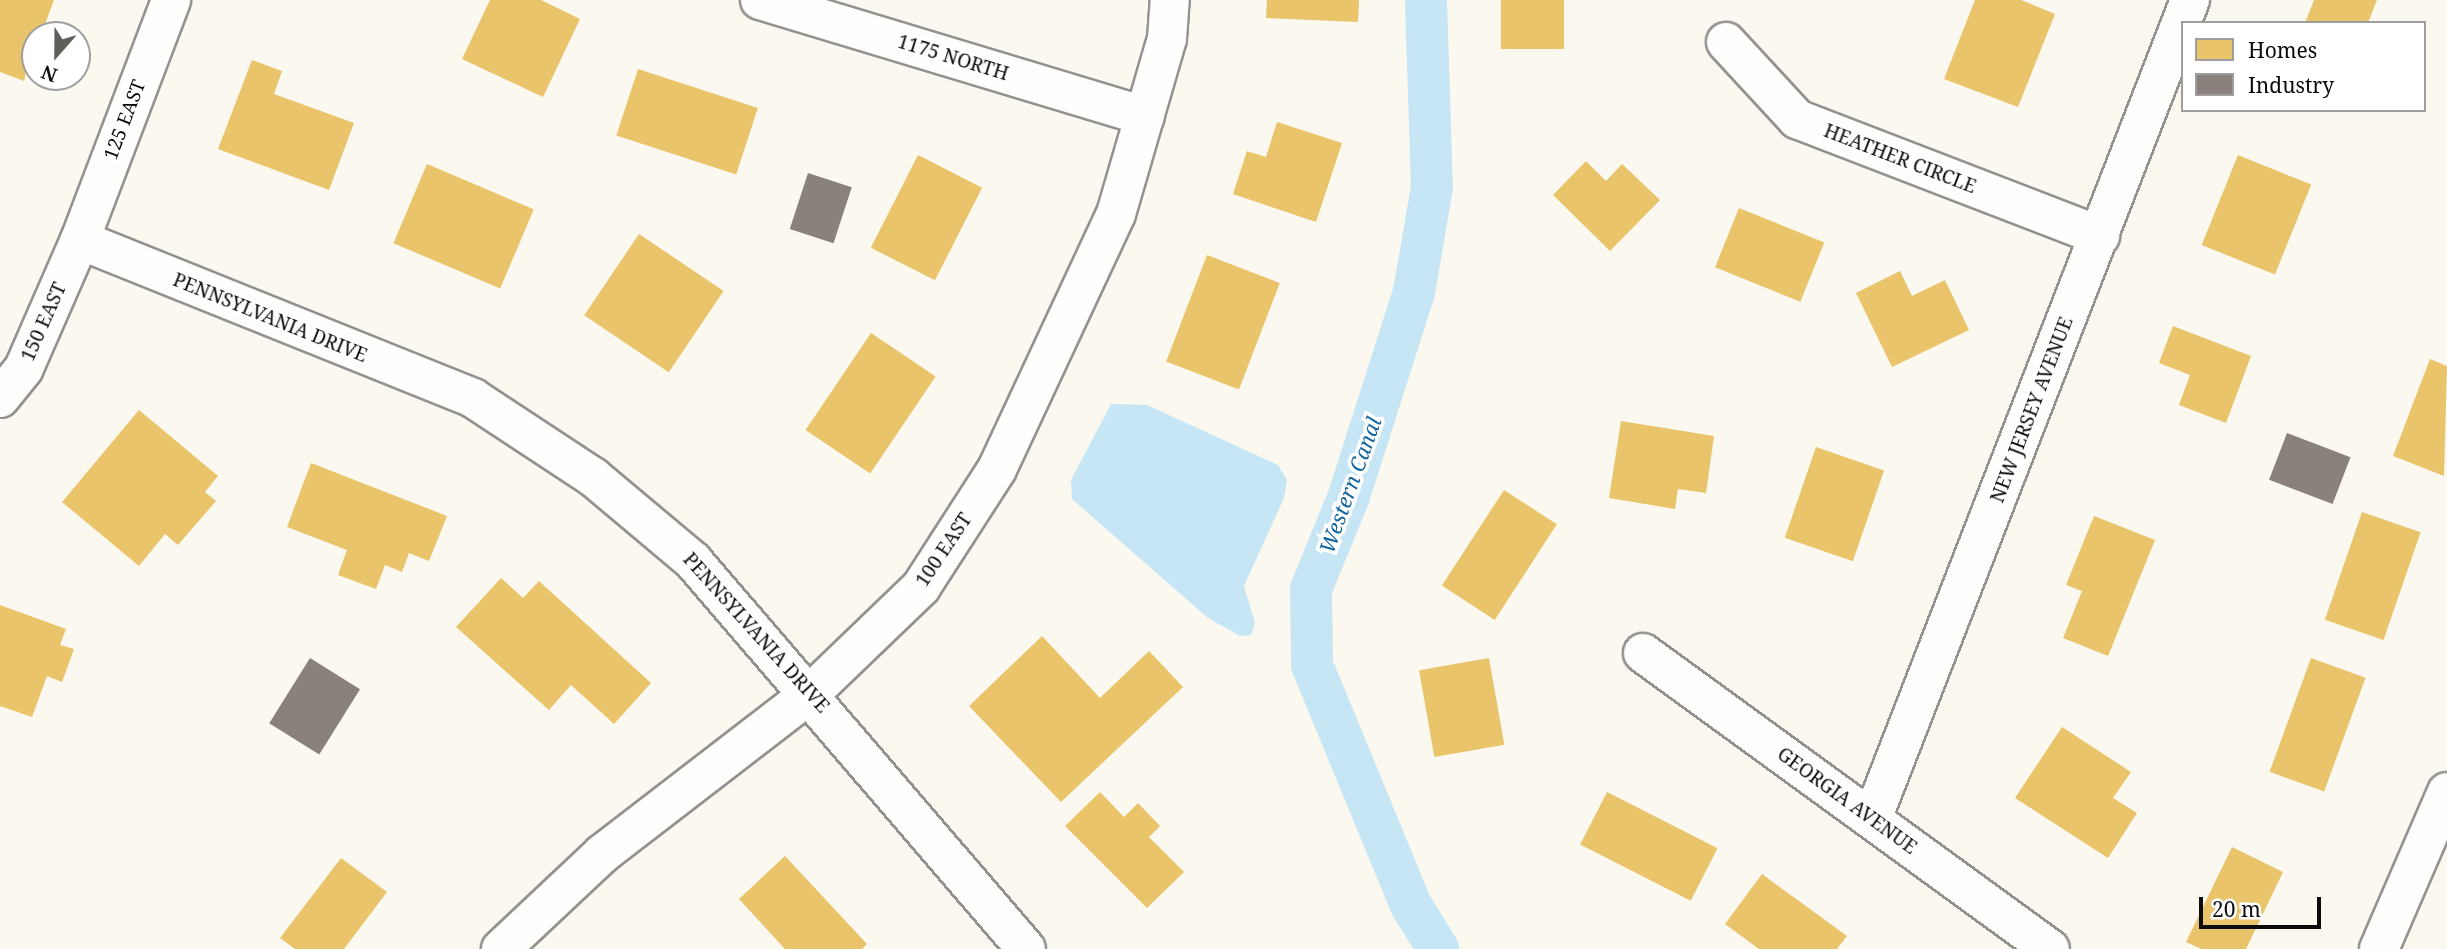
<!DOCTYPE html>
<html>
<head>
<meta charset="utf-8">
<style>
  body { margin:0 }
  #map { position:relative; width:2447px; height:949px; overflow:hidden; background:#fbf8f0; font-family:"Noto Serif",serif }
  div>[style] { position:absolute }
  .water>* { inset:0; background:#c6e6f5 }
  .homes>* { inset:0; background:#e9c46a; transform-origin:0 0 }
  .industry>* { inset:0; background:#8a817c; transform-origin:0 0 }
  .canal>* { height:42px; margin:-21px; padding:0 21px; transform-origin:21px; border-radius:21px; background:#c6e6f5 }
  .roads { filter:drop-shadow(2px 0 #94928f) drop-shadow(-2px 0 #94928f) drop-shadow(0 2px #94928f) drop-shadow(0 -2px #94928f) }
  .minor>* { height:38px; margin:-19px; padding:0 19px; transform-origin:19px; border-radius:19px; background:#fefefd }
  span { translate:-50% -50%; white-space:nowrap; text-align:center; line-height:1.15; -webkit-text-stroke:7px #fff; paint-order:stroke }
  .street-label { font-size:19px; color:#0c0c0c }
  .water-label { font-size:21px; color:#14669f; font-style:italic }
  .legend { position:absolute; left:2181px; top:21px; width:245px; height:91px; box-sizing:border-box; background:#fff; border:2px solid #9e9e9e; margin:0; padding:9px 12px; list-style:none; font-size:21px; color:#0c0c0c }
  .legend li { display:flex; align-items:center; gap:14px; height:35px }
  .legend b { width:35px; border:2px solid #9e9e9e }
  .north { position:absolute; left:21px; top:21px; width:70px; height:70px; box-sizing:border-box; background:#fff; border:2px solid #9e9e9e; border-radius:50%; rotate:201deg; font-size:19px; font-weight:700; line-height:28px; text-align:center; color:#0c0c0c }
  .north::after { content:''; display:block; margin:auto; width:24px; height:32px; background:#605f5c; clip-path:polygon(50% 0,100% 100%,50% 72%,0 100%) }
  .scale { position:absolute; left:2199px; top:897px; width:122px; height:32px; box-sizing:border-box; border:4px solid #0c0c0c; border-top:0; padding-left:9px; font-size:21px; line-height:24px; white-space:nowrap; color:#0c0c0c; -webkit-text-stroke:5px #fff; paint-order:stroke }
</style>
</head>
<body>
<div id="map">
  <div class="water">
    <div style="clip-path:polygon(1111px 404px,1147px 405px,1278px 465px,1287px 480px,1284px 498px,1244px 586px,1255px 623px,1251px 635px,1240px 636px,1208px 618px,1072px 499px,1071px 480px)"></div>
  </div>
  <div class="homes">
    <div style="clip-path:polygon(0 0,54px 0,41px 35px,35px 35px,24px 81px,0 72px)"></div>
    <div style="clip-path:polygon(490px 0,541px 0,580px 19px,543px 97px,462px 59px)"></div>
    <div style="clip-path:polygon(1267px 0,1359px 0,1358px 22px,1266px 18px)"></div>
    <div style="left:1501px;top:0;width:63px;height:49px"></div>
    <div style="clip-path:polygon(1975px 0,2021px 0,2055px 14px,2018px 107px,1944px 79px)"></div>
    <div style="clip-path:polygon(2314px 0,2377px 0,2368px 23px,2305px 23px)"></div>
    <div style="clip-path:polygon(252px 60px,282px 71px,274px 94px,354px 123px,329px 190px,218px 149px)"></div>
    <div style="left:638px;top:69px;width:126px;height:70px;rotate:18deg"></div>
    <div style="clip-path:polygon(1277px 122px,1342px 143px,1316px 222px,1233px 194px,1247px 151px,1266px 157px)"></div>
    <div style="left:918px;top:155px;width:72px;height:104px;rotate:27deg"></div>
    <div style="left:2238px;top:155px;width:79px;height:97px;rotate:22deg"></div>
    <div style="clip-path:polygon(1586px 161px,1606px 181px,1622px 164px,1660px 200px,1610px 251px,1553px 195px)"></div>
    <div style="left:427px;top:164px;width:116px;height:86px;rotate:23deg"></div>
    <div style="left:1739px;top:208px;width:92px;height:64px;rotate:22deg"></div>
    <div style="left:639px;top:234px;width:102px;height:98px;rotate:34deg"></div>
    <div style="left:1207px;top:255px;width:78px;height:114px;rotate:21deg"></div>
    <div style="clip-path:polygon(1900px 271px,1912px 296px,1945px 280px,1969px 330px,1892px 367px,1856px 293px)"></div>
    <div style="clip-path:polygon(2173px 326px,2251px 356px,2226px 423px,2179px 405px,2190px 375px,2159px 363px)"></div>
    <div style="left:871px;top:333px;width:78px;height:117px;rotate:34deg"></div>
    <div style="clip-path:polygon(2430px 359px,2447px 366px,2444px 476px,2393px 456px)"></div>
    <div style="clip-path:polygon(139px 410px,218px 476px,205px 492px,216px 501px,178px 545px,165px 534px,139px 566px,62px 502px)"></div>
    <div style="clip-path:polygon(1621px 421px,1714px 436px,1706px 493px,1678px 489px,1675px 509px,1609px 498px)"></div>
    <div style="left:1816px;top:447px;width:72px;height:96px;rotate:19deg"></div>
    <div style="clip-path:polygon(311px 463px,447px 516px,429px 561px,409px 553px,402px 572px,385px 565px,376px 589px,338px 575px,347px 550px,287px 527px)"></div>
    <div style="left:1504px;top:490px;width:63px;height:114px;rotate:33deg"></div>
    <div style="left:2362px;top:512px;width:62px;height:114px;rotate:19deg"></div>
    <div style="clip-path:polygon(2094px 516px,2155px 540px,2108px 656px,2063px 638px,2082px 591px,2066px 585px)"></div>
    <div style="clip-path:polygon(501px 578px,523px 598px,539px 581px,651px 683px,614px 724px,571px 685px,549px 710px,456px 627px)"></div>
    <div style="clip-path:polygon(0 605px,66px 629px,60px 645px,74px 649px,62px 682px,47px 676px,32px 717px,0 706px)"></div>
    <div style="clip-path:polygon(1042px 636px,1100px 698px,1149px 651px,1183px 687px,1061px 802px,969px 706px)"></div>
    <div style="left:1489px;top:658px;width:88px;height:71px;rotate:80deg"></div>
    <div style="left:2311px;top:658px;width:58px;height:121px;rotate:20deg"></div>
    <div style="clip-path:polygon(2062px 727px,2131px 772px,2113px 798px,2137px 813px,2108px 858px,2015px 798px)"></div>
    <div style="clip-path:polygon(1100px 792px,1124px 817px,1138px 803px,1160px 826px,1149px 837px,1184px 872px,1147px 908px,1065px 826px)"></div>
    <div style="left:1607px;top:792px;width:124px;height:59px;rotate:27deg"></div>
    <div style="clip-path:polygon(2232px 847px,2283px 872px,2246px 949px,2201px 949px,2186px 942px)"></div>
    <div style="clip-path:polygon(785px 856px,867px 944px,862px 949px,785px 949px,739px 899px)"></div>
    <div style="clip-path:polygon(341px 858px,387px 892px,344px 949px,295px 949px,280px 938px)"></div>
    <div style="clip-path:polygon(1762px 874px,1847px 936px,1837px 949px,1759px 949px,1725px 924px)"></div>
  </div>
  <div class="industry">
    <div style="left:808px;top:173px;width:46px;height:59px;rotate:18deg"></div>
    <div style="left:2287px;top:433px;width:68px;height:50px;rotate:21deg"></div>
    <div style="left:310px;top:658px;width:59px;height:77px;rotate:32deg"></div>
  </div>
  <div class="canal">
    <div style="left:1426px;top:0;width:187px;rotate:88.2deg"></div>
    <div style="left:1432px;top:187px;width:107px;rotate:99.7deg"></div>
    <div style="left:1414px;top:292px;width:214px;rotate:107.7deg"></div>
    <div style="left:1349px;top:496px;width:100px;rotate:112.2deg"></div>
    <div style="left:1311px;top:589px;width:76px;rotate:89.2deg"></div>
    <div style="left:1312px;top:665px;width:260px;rotate:67.6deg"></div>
    <div style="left:1411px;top:905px;width:52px;rotate:58.5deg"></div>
  </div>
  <div class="roads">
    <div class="minor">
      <div style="left:760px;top:0;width:402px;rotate:16.8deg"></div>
      <div style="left:1726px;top:42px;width:105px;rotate:47.3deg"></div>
      <div style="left:1797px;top:119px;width:325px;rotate:21.1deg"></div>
      <div style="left:80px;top:240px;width:424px;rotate:21.9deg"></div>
      <div style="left:473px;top:398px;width:144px;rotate:33.4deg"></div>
      <div style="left:593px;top:477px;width:131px;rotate:40deg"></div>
      <div style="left:693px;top:561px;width:511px;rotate:49.36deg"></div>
      <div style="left:0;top:398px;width:38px;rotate:-51deg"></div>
      <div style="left:24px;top:368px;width:140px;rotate:-66.4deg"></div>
      <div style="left:80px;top:240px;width:257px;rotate:-69.2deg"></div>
      <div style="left:1643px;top:653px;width:503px;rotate:36.03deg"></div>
      <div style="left:1872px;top:819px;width:879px;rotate:-68.78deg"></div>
      <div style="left:501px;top:949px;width:139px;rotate:-43.2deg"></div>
      <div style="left:602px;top:854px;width:264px;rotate:-37.6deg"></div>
      <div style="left:811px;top:693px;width:153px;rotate:-43.9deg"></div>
      <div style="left:921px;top:587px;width:140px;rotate:-57.2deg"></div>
      <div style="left:997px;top:469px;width:281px;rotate:-65deg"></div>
      <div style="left:1116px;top:214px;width:182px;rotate:-73.8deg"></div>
      <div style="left:1167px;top:39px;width:39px;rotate:-86deg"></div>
      <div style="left:2379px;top:949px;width:171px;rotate:-66.6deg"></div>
    </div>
  </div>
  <div class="street-label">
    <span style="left:953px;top:58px;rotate:17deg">1175 NORTH</span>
    <span style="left:125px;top:120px;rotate:-69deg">125 EAST</span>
    <span style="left:1900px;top:159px;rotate:21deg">HEATHER CIRCLE</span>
    <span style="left:270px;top:318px;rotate:22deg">PENNSYLVANIA DRIVE</span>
    <span style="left:44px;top:322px;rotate:-66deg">150 EAST</span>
    <span style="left:2032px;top:410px;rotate:-69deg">NEW JERSEY AVENUE</span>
    <span style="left:944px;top:550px;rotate:-56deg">100 EAST</span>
    <span style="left:756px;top:633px;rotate:48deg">PENNSYLVANIA DRIVE</span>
    <span style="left:1847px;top:801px;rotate:36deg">GEORGIA AVENUE</span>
  </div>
  <div class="water-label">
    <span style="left:1350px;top:485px;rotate:-70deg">Western Canal</span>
  </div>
  <ul class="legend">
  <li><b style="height:19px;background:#e9c46a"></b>Homes</li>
  <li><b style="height:19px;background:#8a817c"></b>Industry</li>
  </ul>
  <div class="north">N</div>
  <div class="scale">20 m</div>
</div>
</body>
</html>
